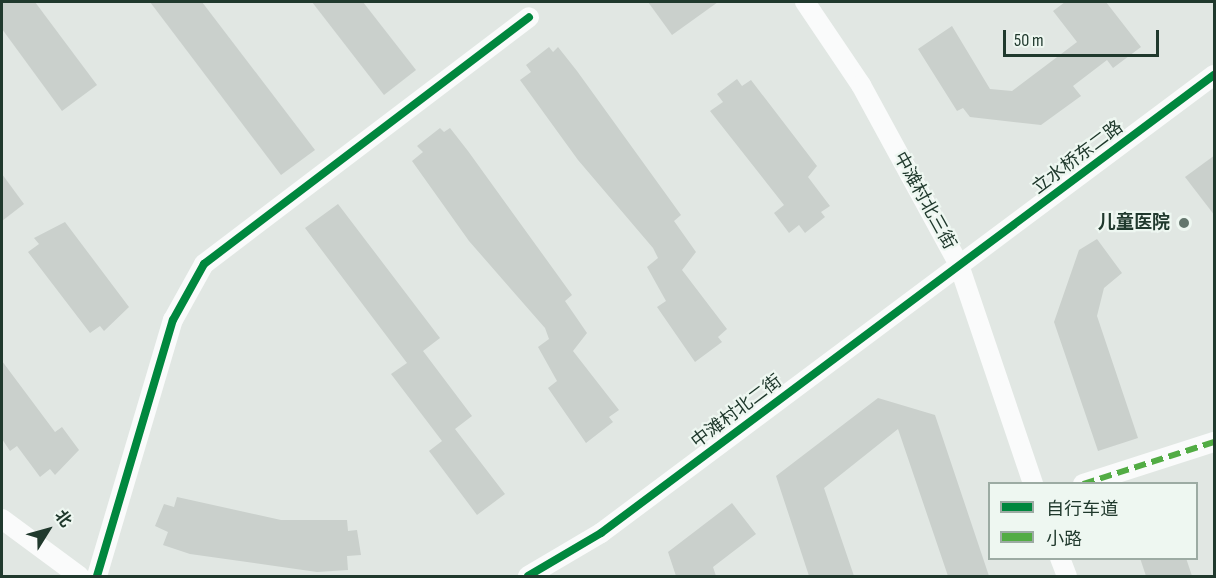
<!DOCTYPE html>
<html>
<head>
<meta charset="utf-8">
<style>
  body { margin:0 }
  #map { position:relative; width:1216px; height:578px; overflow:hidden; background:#e1e7e3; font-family:"Sofia Sans Condensed","Noto Sans SC",sans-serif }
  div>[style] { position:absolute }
  .building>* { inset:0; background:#cad0cc }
  .minor>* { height:20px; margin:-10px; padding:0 10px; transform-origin:10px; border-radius:10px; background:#fafbfb }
  .quiet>* { height:6px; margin-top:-3px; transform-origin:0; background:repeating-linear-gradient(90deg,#52ac44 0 12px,transparent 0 18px) }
  .cycleway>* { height:8px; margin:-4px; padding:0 4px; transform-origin:4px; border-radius:4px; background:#00873e }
  .dots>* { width:16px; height:16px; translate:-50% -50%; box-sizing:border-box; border:3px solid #eef7f1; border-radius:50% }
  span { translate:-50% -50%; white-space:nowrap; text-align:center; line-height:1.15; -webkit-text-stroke:4.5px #eef7f1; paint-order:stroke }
  .street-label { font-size:18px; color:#20392d }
  .poi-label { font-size:18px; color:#20392d; font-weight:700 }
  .right { translate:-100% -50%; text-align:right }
  .frame { position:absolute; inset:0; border:3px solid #20392d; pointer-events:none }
  .legend { position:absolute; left:988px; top:482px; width:210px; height:78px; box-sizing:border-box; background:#eef7f1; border:2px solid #9caba3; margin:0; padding:8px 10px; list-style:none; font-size:18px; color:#20392d }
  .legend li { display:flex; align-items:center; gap:12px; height:30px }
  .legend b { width:30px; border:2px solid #9caba3 }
  .north { position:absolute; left:18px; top:500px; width:60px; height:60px; -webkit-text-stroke:4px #eef7f1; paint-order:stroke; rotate:53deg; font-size:16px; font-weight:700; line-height:24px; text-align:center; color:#20392d }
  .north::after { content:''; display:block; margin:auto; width:21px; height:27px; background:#20392d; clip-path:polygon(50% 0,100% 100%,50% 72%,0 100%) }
  .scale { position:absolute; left:1003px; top:30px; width:156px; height:27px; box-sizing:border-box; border:3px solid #20392d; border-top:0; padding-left:8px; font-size:18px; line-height:21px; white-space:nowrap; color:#20392d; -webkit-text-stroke:4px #eef7f1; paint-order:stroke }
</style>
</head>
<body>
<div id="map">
  <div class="building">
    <div style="clip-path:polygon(2px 2px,35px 2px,97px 85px,62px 111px,2px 29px)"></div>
    <div style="clip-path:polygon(150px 2px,202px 2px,315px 150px,281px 175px)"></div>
    <div style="clip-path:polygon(312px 2px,363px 2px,416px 70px,384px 95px)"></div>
    <div style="clip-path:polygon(648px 2px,718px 2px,672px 35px)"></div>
    <div style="clip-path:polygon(1065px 2px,1106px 2px,1141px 47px,1113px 68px,1107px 60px,1073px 86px,1081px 96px,1041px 125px,970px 117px,963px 108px,957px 111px,918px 49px,952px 26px,990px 89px,1012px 91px,1077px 42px,1053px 11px)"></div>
    <div style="clip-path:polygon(549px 47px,553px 52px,558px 47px,577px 71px,681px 215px,674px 221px,696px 252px,682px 270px,727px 329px,718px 337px,722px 342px,695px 362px,657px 307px,666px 301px,647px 267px,658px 258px,653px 248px,578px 160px,520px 80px,531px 72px,526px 65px)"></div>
    <div style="clip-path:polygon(737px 79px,742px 86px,751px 80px,817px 166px,808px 177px,830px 206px,821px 212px,825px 217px,805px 233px,799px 225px,789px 233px,774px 213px,784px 205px,710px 111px,723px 102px,717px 94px)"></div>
    <div style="clip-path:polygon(440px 128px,444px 132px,450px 128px,468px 151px,572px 295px,565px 301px,587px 333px,573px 351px,619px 410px,609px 417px,613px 422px,586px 443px,548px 388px,557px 381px,538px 347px,549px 339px,545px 328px,469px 241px,412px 161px,423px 152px,417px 146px)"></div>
    <div style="clip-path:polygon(1215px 155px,1215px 216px,1185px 177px)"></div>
    <div style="clip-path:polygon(2px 174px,24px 204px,2px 221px)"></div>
    <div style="clip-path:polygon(338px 204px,440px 338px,423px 351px,472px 416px,455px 429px,505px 494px,477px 515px,429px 451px,442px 441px,391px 374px,407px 363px,305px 228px)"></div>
    <div style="clip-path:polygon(65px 222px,129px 307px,104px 331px,100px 326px,90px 333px,28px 252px,39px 244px,34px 238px)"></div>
    <div style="clip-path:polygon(1097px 239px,1122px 273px,1104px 288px,1097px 316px,1138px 438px,1098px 451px,1054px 322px,1079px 250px)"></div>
    <div style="clip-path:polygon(2px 361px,55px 432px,62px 427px,79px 450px,55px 475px,50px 469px,40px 477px,17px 446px,10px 451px,2px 439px)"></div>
    <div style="clip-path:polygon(878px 398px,935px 415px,989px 576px,948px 576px,898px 429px,824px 488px,854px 576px,809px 576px,776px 476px)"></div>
    <div style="clip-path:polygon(177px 497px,281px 520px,347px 520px,348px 531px,357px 530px,361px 555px,347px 556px,348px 570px,317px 572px,190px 554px,163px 545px,168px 532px,155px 526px,164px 504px,174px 507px)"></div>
    <div style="clip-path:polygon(732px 503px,756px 534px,713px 567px,716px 576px,676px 576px,668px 552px)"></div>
    <div style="clip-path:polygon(1140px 558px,1186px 558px,1192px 576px,1146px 576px)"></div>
  </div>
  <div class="minor">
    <div style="left:805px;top:2px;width:100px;rotate:56deg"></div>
    <div style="left:861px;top:85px;width:205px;rotate:61.4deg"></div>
    <div style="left:959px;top:265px;width:231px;rotate:71.3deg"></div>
    <div style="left:1083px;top:484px;width:138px;rotate:-17.8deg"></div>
    <div style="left:2px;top:519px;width:96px;rotate:36.5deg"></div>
    <div style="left:1060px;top:558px;width:19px;rotate:69deg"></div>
    <div style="left:97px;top:576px;width:267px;rotate:-73.5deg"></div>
    <div style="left:173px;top:320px;width:64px;rotate:-61deg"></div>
    <div style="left:204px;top:264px;width:408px;rotate:-37.2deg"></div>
    <div style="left:528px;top:576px;width:85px;rotate:-30.5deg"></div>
    <div style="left:601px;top:533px;width:765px;rotate:-36.77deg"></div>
  </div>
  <div class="quiet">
    <div style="left:1083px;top:484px;width:138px;rotate:-17.8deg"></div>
  </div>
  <div class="cycleway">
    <div style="left:97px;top:576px;width:267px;rotate:-73.5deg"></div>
    <div style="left:173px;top:320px;width:64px;rotate:-61deg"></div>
    <div style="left:204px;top:264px;width:408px;rotate:-37.2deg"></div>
    <div style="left:528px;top:576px;width:85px;rotate:-30.5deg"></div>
    <div style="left:601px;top:533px;width:765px;rotate:-36.77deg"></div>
  </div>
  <div class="dots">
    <div style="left:1184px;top:223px;background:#64766d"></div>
  </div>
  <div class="street-label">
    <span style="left:1078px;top:158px;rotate:-37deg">立水桥东二路</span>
    <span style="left:924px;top:201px;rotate:61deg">中滩村北三街</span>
    <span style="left:737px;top:412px;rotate:-37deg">中滩村北二街</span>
  </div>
  <div class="poi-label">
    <span class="right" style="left:1170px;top:223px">儿童医院</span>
  </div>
  <div class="frame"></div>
  <ul class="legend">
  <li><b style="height:8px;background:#00873e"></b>自行车道</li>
  <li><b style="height:8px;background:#52ac44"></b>小路</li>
  </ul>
  <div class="north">北</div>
  <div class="scale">50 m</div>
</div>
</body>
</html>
